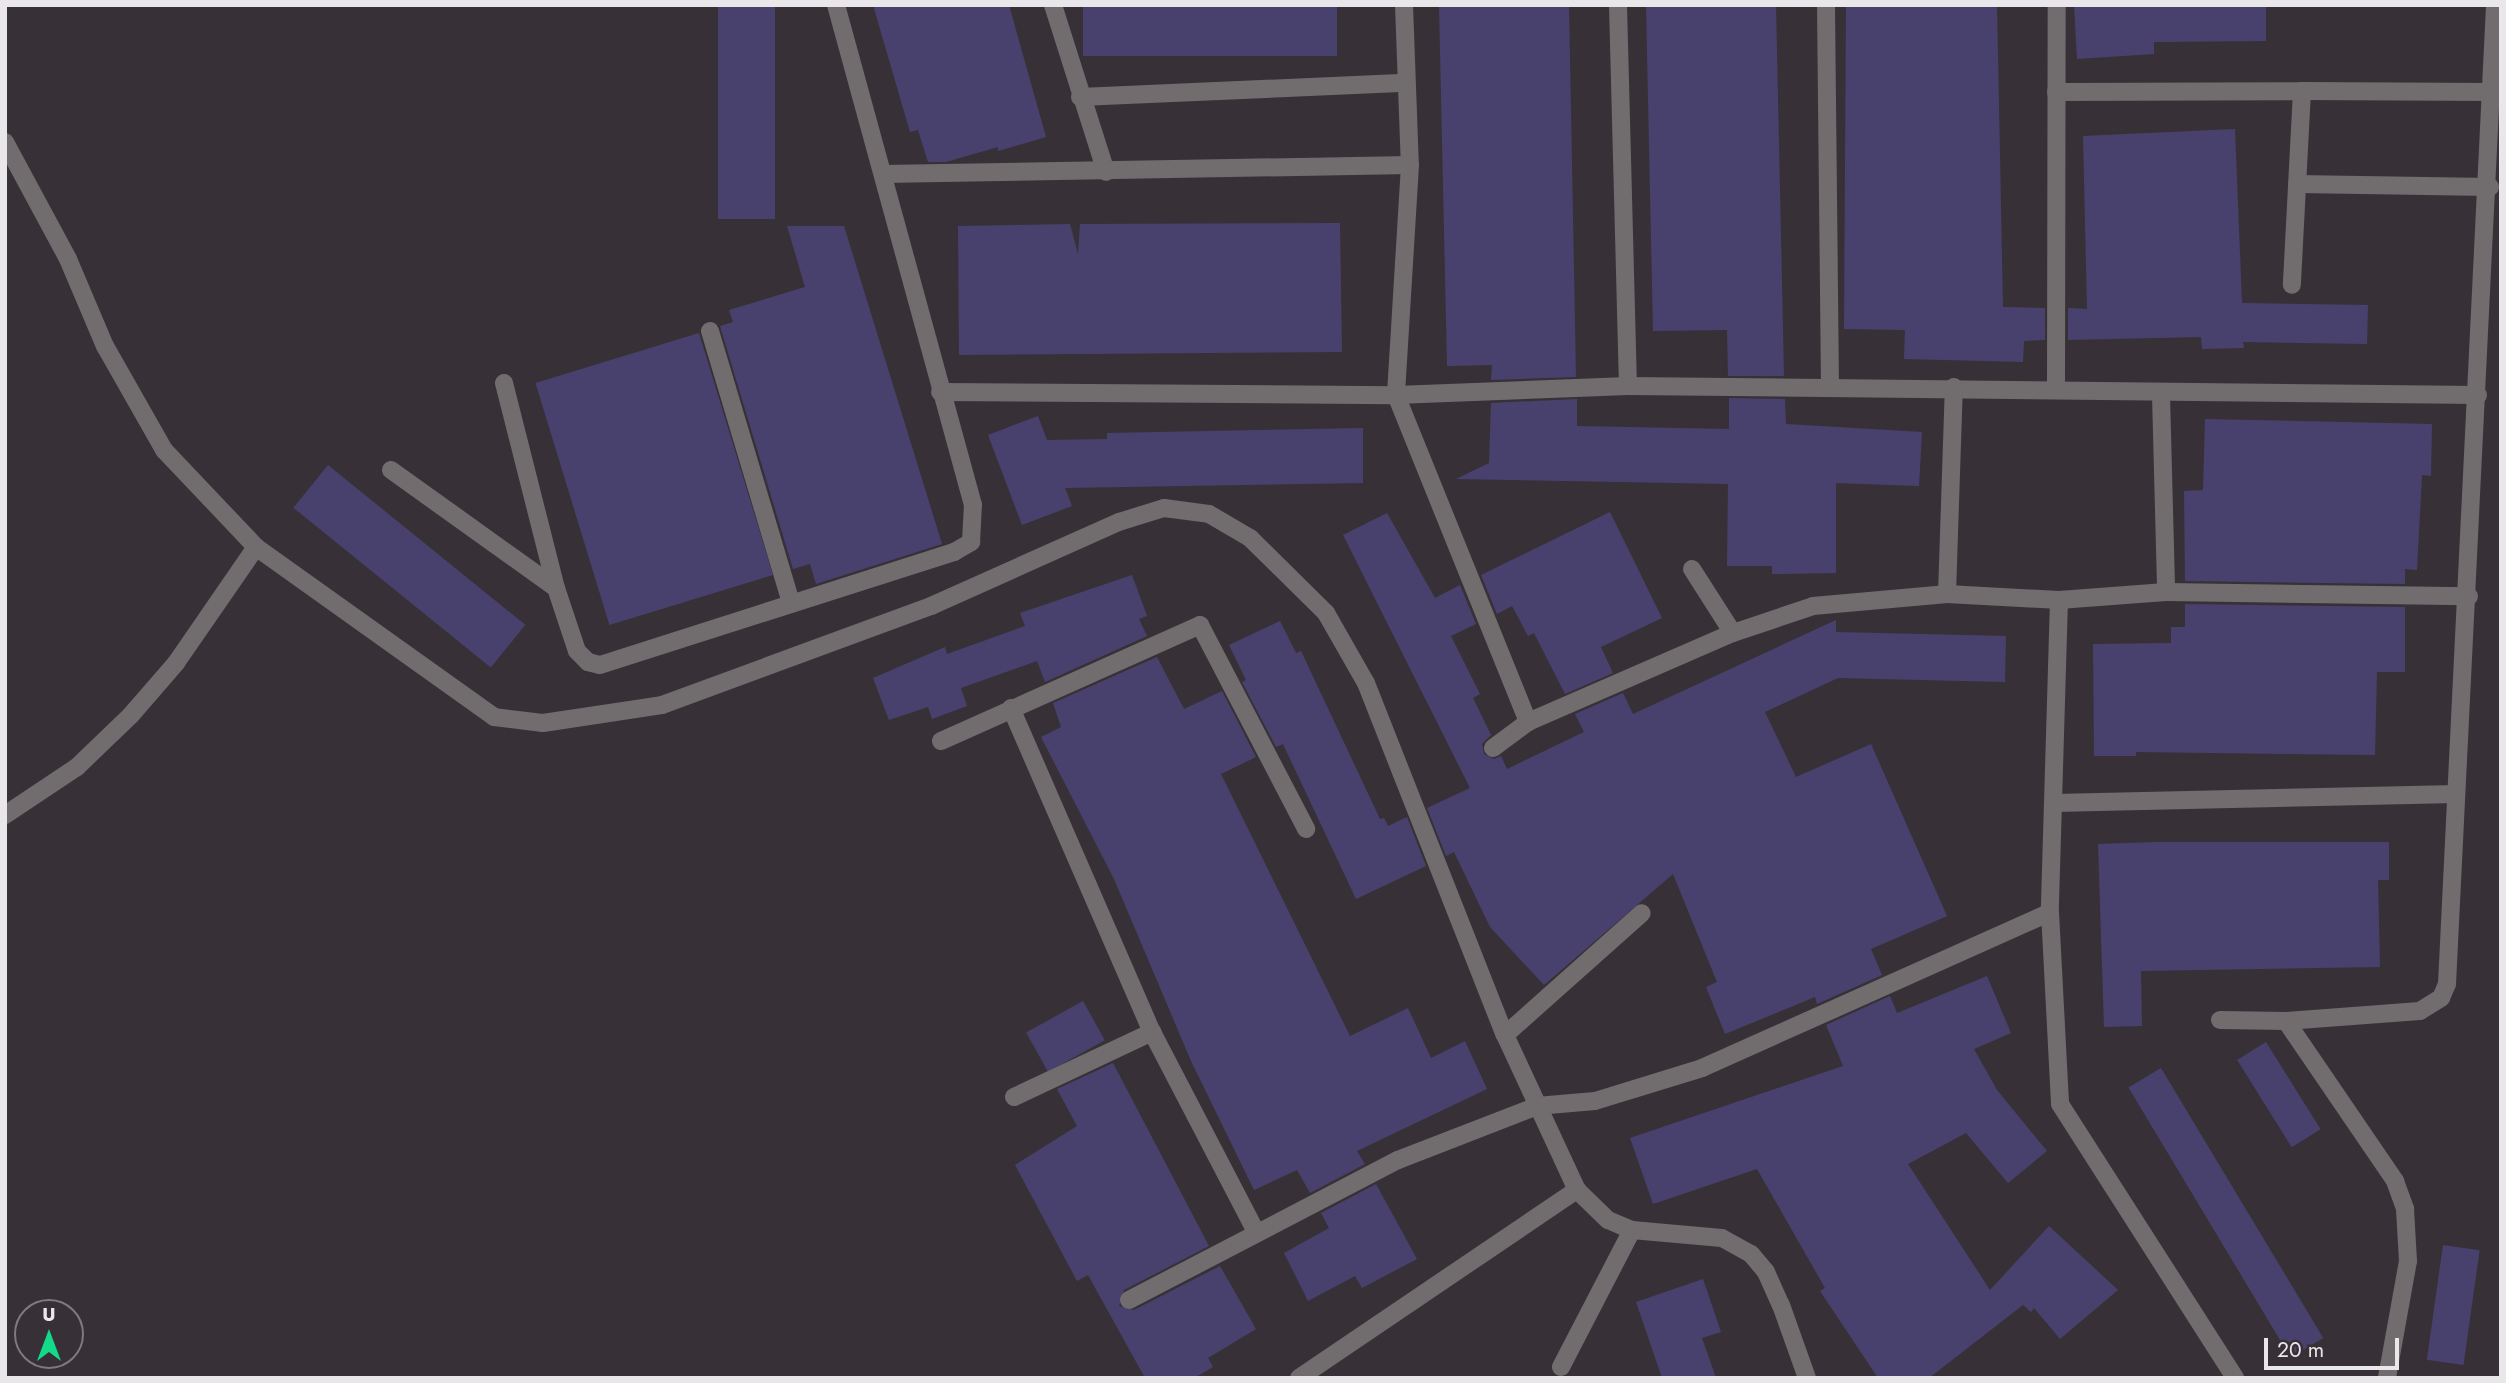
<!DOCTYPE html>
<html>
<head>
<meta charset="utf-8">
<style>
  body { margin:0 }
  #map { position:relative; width:2506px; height:1383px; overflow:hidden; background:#373137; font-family:Jost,sans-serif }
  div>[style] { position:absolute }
  .building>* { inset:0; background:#49416d; transform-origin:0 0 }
  .lane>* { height:18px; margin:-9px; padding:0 9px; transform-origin:9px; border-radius:9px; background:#716c6e }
  .street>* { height:18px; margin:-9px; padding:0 9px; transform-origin:9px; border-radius:9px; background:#716c6e }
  span { translate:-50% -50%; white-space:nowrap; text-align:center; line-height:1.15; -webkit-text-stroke:7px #373137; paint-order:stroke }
  .frame { position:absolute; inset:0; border:7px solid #eae7eb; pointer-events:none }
  .north { position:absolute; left:14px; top:1299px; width:70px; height:70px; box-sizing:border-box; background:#373137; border:2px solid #7f7a7f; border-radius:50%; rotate:0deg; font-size:19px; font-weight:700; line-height:28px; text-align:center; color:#eae7eb }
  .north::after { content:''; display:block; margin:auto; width:24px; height:32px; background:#14d989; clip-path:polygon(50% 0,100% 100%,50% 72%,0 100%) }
  .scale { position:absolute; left:2264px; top:1338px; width:135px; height:32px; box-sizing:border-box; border:4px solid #eae7eb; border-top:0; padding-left:9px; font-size:21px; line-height:24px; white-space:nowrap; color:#eae7eb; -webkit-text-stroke:5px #373137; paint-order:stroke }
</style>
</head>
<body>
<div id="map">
  <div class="building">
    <div style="left:718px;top:5px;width:57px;height:214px"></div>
    <div style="clip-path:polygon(873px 5px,1009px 5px,1046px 137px,998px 151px,998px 147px,946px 162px,928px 162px,918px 130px,910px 132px)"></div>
    <div style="left:1083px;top:5px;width:254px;height:51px"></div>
    <div style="clip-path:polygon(1439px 5px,1569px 5px,1576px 377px,1491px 380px,1492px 365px,1447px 366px)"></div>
    <div style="clip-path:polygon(1646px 5px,1776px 5px,1784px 376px,1728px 376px,1727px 330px,1653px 331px)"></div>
    <div style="clip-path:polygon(1846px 5px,1997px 5px,2003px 307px,2045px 308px,2045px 340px,2024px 341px,2023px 362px,1904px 359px,1905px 330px,1844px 329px)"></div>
    <div style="clip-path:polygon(2074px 5px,2266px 7px,2266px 41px,2154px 42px,2154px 54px,2077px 59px)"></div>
    <div style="clip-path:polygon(2235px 129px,2242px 303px,2368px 305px,2367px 344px,2243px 342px,2244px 348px,2202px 349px,2201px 337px,2068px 340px,2068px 308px,2087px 309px,2083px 136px)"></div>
    <div style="clip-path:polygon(1340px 223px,1342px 352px,959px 355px,958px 226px,1070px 224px,1078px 254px,1080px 224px)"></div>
    <div style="clip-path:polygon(787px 226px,844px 226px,942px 544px,816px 584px,810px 564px,793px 569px,720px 326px,733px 322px,729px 310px,805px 287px)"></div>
    <div style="left:699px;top:333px;width:253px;height:171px;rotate:73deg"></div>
    <div style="clip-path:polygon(1729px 398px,1785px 399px,1786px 424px,1922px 432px,1919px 486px,1836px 483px,1836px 573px,1772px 574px,1772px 566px,1727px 566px,1728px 484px,1456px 479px,1489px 463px,1491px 403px,1577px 399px,1577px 426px,1729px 429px)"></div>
    <div style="clip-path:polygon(1038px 416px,1047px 440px,1107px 439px,1107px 433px,1363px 428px,1363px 483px,1065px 488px,1072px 506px,1022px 525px,988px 435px)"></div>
    <div style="clip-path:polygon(2205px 419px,2432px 424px,2431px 476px,2422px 475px,2417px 570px,2405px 569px,2405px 584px,2185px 581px,2184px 491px,2203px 490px)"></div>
    <div style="left:328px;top:465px;width:254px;height:55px;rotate:39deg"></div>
    <div style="clip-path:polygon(1610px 512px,1662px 618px,1601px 647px,1613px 673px,1565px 694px,1534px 633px,1528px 636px,1512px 606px,1497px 614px,1481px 575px)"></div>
    <div style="clip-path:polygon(1387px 513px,1435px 598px,1460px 585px,1476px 624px,1451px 636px,1480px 694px,1473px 698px,1491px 735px,1482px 744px,1484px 754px,1494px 759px,1501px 756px,1507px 769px,1584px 732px,1575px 714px,1623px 693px,1633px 714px,1836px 620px,1836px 632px,2006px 636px,2005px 682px,1838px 678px,1765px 712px,1796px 777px,1871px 744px,1947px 916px,1871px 949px,1882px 975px,1817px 1004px,1815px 997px,1725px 1034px,1706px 987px,1717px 982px,1673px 874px,1544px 985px,1490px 927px,1454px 852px,1446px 856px,1427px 808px,1470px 788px,1343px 535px)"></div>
    <div style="clip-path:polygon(1132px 575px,1147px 616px,1139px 619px,1147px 636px,1045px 682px,1037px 661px,961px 688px,967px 706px,932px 719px,928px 707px,889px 720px,873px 678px,945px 647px,947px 654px,1025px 626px,1020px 613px)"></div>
    <div style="clip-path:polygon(2185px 604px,2405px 607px,2405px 672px,2377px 672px,2375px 755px,2136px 752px,2136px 756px,2094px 756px,2093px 644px,2171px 643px,2171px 627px,2185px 627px)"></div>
    <div style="clip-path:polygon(1280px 621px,1296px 653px,1301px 651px,1380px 819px,1384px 818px,1388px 826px,1407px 817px,1426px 866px,1356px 899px,1283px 744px,1276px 747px,1242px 682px,1246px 680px,1229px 645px)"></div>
    <div style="clip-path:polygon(1157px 657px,1184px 709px,1222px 691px,1256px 757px,1221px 774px,1350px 1036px,1408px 1008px,1431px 1058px,1465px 1041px,1487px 1089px,1357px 1151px,1365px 1164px,1310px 1193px,1297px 1170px,1254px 1190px,1191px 1061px,1114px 879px,1041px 737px,1061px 727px,1053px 703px)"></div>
    <div style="clip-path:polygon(2156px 842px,2389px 842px,2389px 880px,2378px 880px,2380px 967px,2141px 971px,2142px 1026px,2104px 1027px,2098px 844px)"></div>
    <div style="clip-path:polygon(1987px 976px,2011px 1033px,1974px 1049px,1997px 1090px,2047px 1151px,2008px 1183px,1966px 1133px,1908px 1164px,1990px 1290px,2049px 1226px,2118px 1290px,2060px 1339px,2034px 1308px,2031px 1312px,2023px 1305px,1929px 1378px,1878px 1378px,1820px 1291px,1825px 1288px,1757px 1169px,1653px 1204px,1630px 1138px,1843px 1066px,1826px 1025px,1890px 996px,1897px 1013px)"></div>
    <div style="left:1083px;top:1001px;width:45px;height:65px;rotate:61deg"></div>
    <div style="left:2266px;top:1042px;width:103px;height:34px;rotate:58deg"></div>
    <div style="clip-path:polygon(1113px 1063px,1209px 1246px,1124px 1290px,1119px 1306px,1134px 1310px,1220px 1266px,1256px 1329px,1208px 1358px,1213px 1367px,1194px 1378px,1145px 1378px,1088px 1275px,1077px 1281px,1015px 1165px,1077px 1126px,1057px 1089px)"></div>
    <div style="left:2161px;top:1068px;width:315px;height:38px;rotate:59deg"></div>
    <div style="clip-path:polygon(1376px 1184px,1417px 1259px,1362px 1288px,1355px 1276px,1308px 1301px,1284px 1253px,1329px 1228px,1321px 1213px)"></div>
    <div style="left:2443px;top:1245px;width:37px;height:116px;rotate:8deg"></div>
    <div style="clip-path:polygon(1703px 1279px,1721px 1332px,1702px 1338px,1716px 1378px,1662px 1378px,1636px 1302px)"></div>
  </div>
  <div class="lane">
    <div style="left:1561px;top:1367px;width:154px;rotate:-62.6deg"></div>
  </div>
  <div class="street">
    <div style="left:1053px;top:5px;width:175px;rotate:72.4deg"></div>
    <div style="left:1404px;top:5px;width:160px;rotate:87.9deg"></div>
    <div style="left:1410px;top:165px;width:230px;rotate:93.5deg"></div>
    <div style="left:1396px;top:395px;width:353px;rotate:68deg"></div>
    <div style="left:1618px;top:5px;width:381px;rotate:88.5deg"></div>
    <div style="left:1826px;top:5px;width:383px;rotate:89.4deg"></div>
    <div style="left:2302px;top:91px;width:191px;rotate:0.3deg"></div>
    <div style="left:2056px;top:92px;width:246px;rotate:-0.2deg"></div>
    <div style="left:2302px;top:91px;width:194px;rotate:93deg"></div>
    <div style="left:1080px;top:97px;width:326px;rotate:-2.5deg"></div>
    <div style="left:5px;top:142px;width:133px;rotate:61.7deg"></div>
    <div style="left:68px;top:259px;width:95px;rotate:67deg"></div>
    <div style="left:105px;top:346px;width:120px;rotate:60.4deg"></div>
    <div style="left:164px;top:450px;width:134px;rotate:46.5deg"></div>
    <div style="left:256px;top:547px;width:292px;rotate:35.5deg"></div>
    <div style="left:494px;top:717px;width:49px;rotate:7deg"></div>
    <div style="left:543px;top:723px;width:120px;rotate:-8.6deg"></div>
    <div style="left:662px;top:705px;width:287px;rotate:-20.2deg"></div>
    <div style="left:931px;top:606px;width:206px;rotate:-24.1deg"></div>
    <div style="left:1119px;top:522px;width:47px;rotate:-17.3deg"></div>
    <div style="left:1164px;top:508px;width:45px;rotate:7.6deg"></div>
    <div style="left:1209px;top:514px;width:48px;rotate:30.3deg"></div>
    <div style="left:1250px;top:538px;width:107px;rotate:44.6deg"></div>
    <div style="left:1326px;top:613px;width:81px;rotate:60.3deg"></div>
    <div style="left:1366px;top:683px;width:378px;rotate:68.5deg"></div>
    <div style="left:1505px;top:1035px;width:171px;rotate:65.1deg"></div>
    <div style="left:1577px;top:1190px;width:43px;rotate:44.1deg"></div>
    <div style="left:1608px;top:1220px;width:26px;rotate:23deg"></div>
    <div style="left:1632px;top:1230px;width:90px;rotate:5.1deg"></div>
    <div style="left:1722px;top:1238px;width:33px;rotate:29deg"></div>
    <div style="left:1751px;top:1254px;width:23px;rotate:50deg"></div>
    <div style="left:1766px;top:1272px;width:36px;rotate:66deg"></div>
    <div style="left:1781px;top:1305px;width:77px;rotate:70.4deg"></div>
    <div style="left:883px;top:174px;width:527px;rotate:-0.98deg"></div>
    <div style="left:2297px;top:184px;width:193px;rotate:0.9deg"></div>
    <div style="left:710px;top:331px;width:284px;rotate:73.4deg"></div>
    <div style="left:504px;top:383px;width:211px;rotate:75.8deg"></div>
    <div style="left:556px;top:588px;width:66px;rotate:71.6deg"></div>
    <div style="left:577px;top:651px;width:16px;rotate:45deg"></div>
    <div style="left:588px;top:662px;width:12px;rotate:14deg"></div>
    <div style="left:600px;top:665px;width:372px;rotate:-17.7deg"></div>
    <div style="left:954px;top:552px;width:20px;rotate:-30deg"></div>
    <div style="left:971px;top:542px;width:37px;rotate:-87deg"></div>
    <div style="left:973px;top:505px;width:518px;rotate:-105.32deg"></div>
    <div style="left:2056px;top:389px;width:384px;rotate:-89.9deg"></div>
    <div style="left:940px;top:392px;width:456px;rotate:0.4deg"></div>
    <div style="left:1396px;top:395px;width:232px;rotate:-2.2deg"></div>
    <div style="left:1628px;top:386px;width:850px;rotate:0.61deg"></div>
    <div style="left:2161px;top:395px;width:197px;rotate:88.5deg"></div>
    <div style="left:391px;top:470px;width:203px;rotate:35.6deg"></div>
    <div style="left:1692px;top:569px;width:76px;rotate:57.4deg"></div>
    <div style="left:1947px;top:594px;width:207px;rotate:-88.1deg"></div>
    <div style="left:2059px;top:600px;width:312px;rotate:91.7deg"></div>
    <div style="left:2050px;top:912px;width:192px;rotate:87deg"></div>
    <div style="left:2060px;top:1104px;width:325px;rotate:57.4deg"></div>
    <div style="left:1011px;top:708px;width:353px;rotate:66.5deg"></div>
    <div style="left:1152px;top:1032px;width:225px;rotate:62.5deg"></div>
    <div style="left:941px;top:741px;width:284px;rotate:-24.1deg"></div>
    <div style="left:1200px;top:625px;width:230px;rotate:62.5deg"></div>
    <div style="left:1493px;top:748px;width:44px;rotate:-36.6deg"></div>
    <div style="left:1528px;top:722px;width:223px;rotate:-23.5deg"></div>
    <div style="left:1733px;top:633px;width:84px;rotate:-18.6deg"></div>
    <div style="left:1813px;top:606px;width:135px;rotate:-5.1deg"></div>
    <div style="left:1947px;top:594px;width:112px;rotate:3.1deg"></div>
    <div style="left:2059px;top:600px;width:107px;rotate:-4.3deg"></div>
    <div style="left:2166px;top:592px;width:303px;rotate:0.8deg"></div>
    <div style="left:2054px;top:803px;width:402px;rotate:-1.3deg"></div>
    <div style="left:5px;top:815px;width:87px;rotate:-33.7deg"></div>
    <div style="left:77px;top:767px;width:75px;rotate:-43.9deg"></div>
    <div style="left:131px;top:715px;width:69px;rotate:-49.1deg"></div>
    <div style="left:176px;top:663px;width:141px;rotate:-55.4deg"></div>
    <div style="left:2220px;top:1020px;width:66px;rotate:0.9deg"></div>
    <div style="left:2286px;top:1021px;width:134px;rotate:-4.3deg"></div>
    <div style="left:2420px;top:1011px;width:25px;rotate:-32deg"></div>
    <div style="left:2441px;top:998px;width:15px;rotate:-67deg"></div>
    <div style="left:2447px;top:984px;width:980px;rotate:-87.19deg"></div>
    <div style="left:2286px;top:1021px;width:194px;rotate:55.7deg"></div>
    <div style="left:2395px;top:1181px;width:30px;rotate:70deg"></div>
    <div style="left:2405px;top:1209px;width:52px;rotate:86.7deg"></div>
    <div style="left:2408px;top:1261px;width:119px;rotate:100.2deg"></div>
    <div style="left:1505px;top:1035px;width:183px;rotate:-41.7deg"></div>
    <div style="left:1014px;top:1097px;width:153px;rotate:-25.2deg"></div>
    <div style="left:1129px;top:1300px;width:303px;rotate:-27.5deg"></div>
    <div style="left:1398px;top:1160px;width:149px;rotate:-21.2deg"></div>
    <div style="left:1537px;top:1106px;width:58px;rotate:-4.9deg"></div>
    <div style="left:1595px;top:1101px;width:112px;rotate:-17.1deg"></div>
    <div style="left:1702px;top:1068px;width:381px;rotate:-24.1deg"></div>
    <div style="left:1299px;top:1378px;width:336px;rotate:-34.1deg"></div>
  </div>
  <div class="frame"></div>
  <div class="north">U</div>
  <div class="scale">20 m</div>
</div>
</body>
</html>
